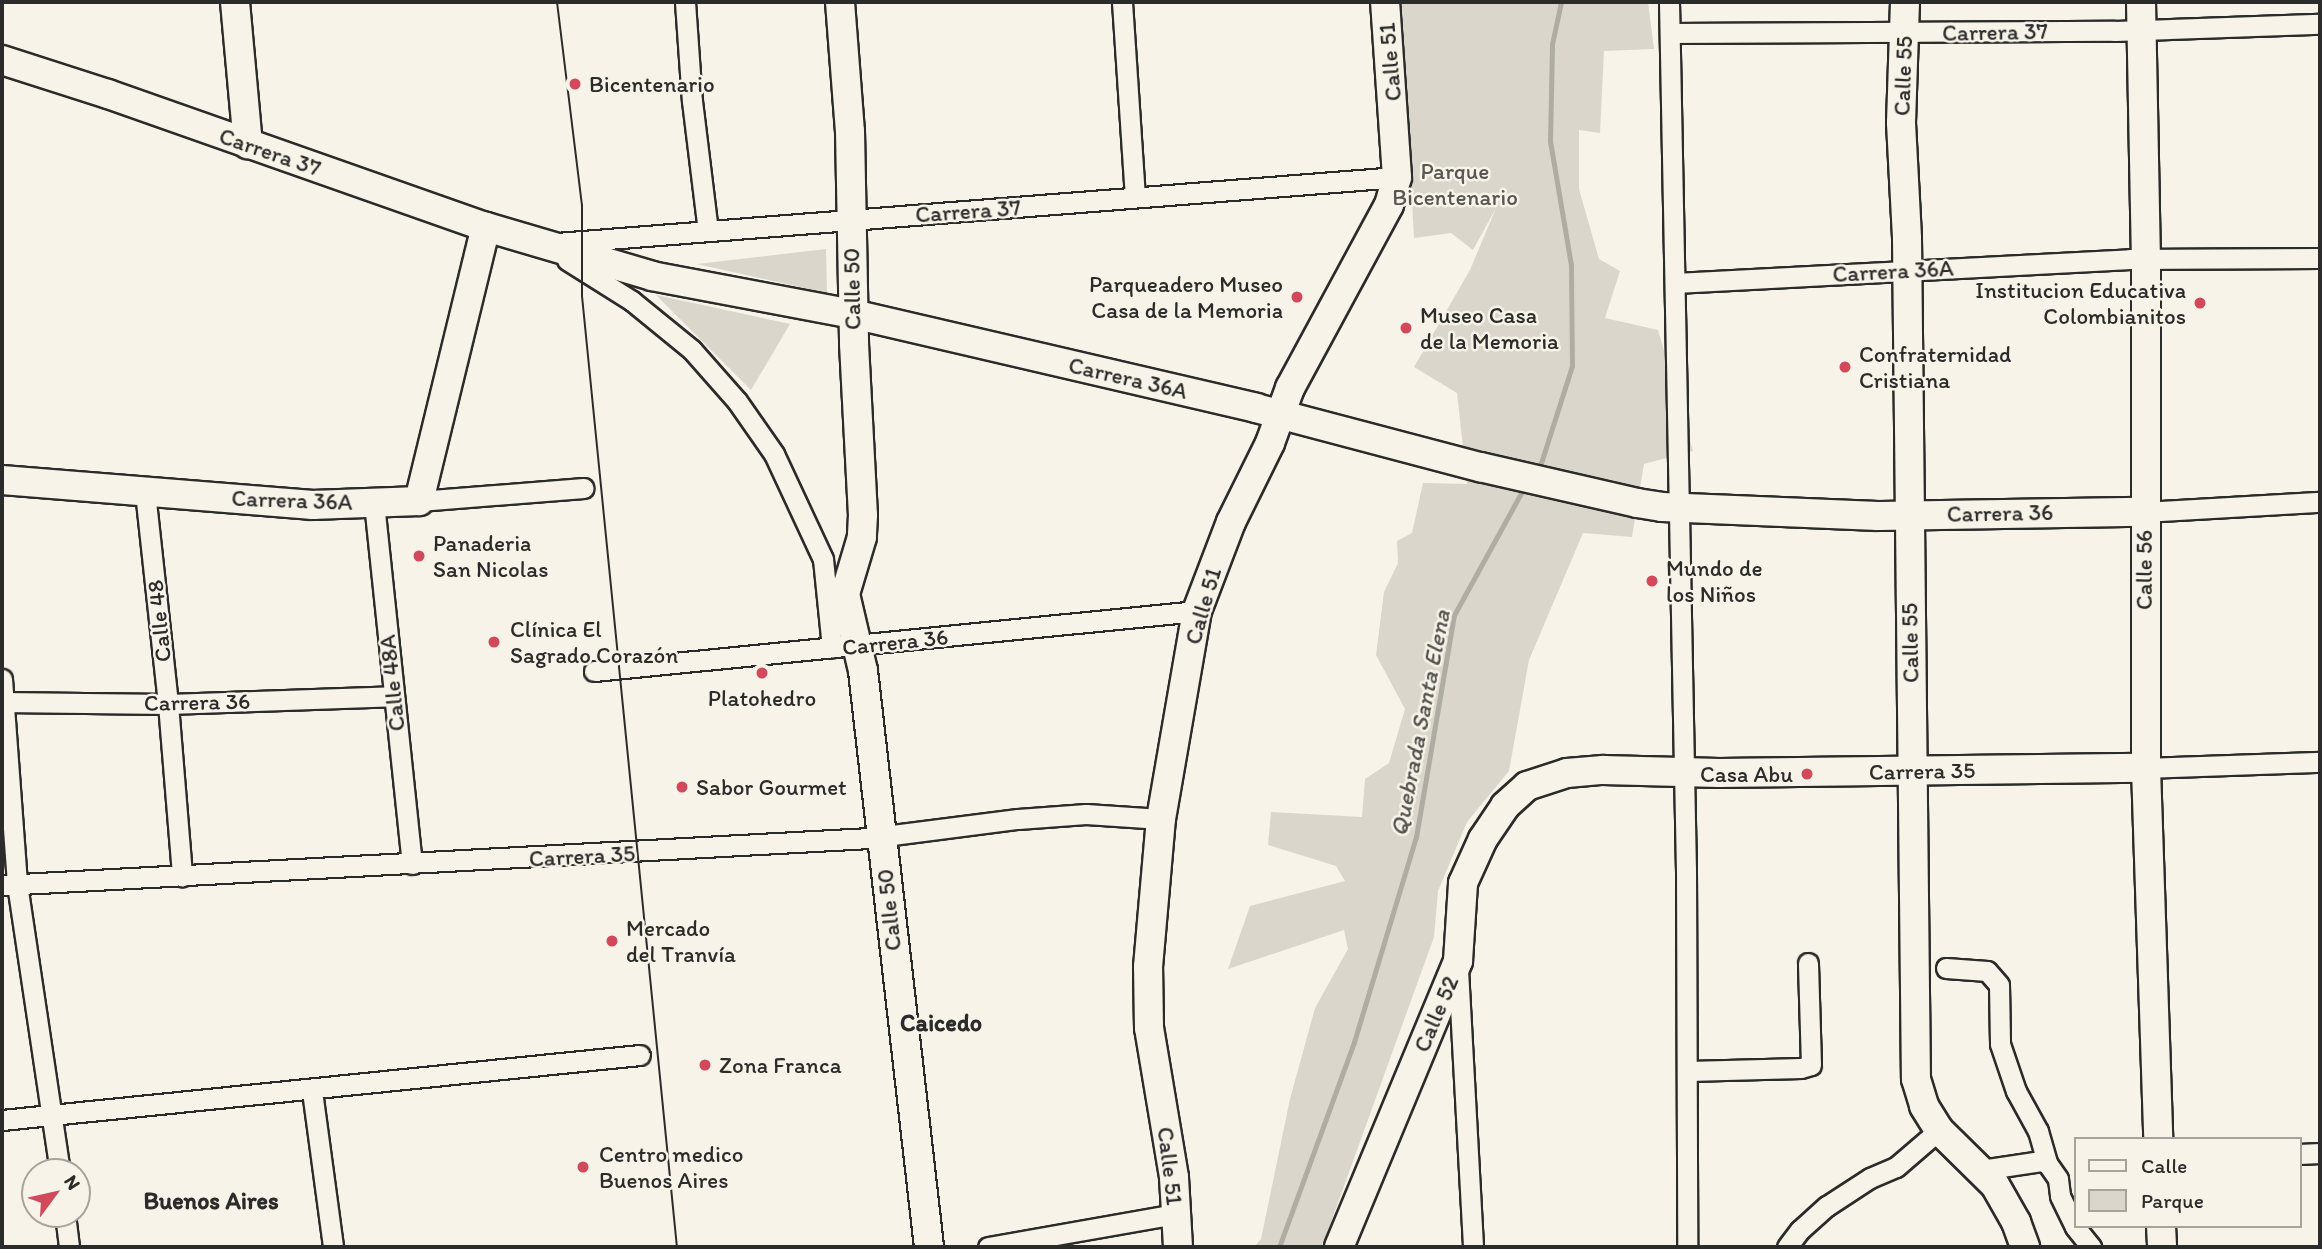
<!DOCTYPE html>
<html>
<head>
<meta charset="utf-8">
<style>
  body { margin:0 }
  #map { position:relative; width:2322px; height:1249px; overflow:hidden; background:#f7f3e8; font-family:Itim,sans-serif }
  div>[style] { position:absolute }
  .green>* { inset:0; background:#dad6cc }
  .stream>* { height:5px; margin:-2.5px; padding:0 2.5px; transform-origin:2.5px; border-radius:2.5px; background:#afaca4 }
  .roads { filter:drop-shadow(2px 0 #2b2b2b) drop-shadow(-2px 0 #2b2b2b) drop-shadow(0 2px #2b2b2b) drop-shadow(0 -2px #2b2b2b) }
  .street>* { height:19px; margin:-9.5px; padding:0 9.5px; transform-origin:9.5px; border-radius:9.5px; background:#f7f3e8 }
  .secondary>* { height:28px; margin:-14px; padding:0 14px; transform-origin:14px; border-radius:14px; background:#f7f3e8 }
  .tram>* { height:2px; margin:-1px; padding:0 1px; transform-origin:1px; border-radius:1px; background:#2b2b2b }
  .dots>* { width:19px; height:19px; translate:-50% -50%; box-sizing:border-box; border:4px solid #f7f3e8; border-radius:50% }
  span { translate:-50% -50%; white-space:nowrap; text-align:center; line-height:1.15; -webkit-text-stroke:5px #f7f3e8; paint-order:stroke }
  .street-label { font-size:23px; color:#2b2b2b }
  .poi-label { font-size:23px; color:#2b2b2b }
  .left { translate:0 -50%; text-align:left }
  .right { translate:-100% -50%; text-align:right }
  .park-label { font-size:23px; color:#575653 }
  .water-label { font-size:24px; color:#53524f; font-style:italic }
  .neighbourhood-label { font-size:24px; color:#2b2b2b; font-weight:700 }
  .frame { position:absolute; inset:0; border:4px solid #2b2b2b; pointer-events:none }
  .legend { position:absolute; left:2074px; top:1137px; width:228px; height:91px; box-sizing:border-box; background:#f7f3e8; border:2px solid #a5a39c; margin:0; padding:9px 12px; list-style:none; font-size:21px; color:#2b2b2b }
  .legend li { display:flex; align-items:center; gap:14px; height:35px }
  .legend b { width:35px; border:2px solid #a5a39c }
  .north { position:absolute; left:21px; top:1158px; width:70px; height:70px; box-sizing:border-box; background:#f7f3e8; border:2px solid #a5a39c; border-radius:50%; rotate:57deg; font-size:19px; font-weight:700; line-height:28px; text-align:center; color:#2b2b2b }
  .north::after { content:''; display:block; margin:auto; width:24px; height:32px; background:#d1495b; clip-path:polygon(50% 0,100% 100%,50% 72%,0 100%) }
</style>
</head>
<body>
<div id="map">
  <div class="green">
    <div style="clip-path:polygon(1401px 2px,1648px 2px,1654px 49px,1604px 51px,1600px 133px,1579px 130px,1579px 189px,1599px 259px,1620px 271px,1605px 318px,1658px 330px,1693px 451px,1644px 464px,1632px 537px,1583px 533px,1529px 660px,1509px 771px,1467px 822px,1438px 891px,1434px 937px,1322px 1247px,1254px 1247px,1261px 1239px,1290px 1099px,1315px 1008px,1348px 949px,1344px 930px,1228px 969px,1250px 906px,1345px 881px,1336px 866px,1268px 845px,1271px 812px,1362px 817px,1365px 779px,1389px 763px,1405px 709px,1376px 655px,1384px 592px,1398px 563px,1397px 541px,1412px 533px,1423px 483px,1467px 484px,1457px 393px,1414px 367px,1470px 270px,1496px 208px,1473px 250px,1451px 233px,1414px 238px)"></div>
    <div style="clip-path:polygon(826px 249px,827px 293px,697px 264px)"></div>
    <div style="clip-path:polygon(656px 295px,790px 324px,751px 390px)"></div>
  </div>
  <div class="stream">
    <div style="left:1534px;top:472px;width:11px;rotate:-52deg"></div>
    <div style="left:1541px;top:463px;width:102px;rotate:-72.3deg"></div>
    <div style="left:1572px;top:366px;width:101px;rotate:-90.6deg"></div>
    <div style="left:1571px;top:265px;width:126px;rotate:-99.6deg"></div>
    <div style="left:1550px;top:141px;width:97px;rotate:-88.8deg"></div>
    <div style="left:1552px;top:44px;width:43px;rotate:-77.9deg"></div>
    <div style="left:1279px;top:1247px;width:218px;rotate:-69.9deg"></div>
    <div style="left:1354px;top:1042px;width:214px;rotate:-73.2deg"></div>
    <div style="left:1416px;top:837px;width:225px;rotate:-80.3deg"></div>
    <div style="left:1454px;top:615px;width:147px;rotate:-61.2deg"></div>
  </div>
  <div class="roads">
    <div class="street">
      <div style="left:685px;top:2px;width:99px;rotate:86deg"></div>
      <div style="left:692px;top:101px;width:131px;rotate:83deg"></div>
      <div style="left:1122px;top:2px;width:195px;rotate:86.2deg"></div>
      <div style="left:1669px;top:2px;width:868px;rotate:88.88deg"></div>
      <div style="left:1686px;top:870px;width:377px;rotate:89.8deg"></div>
      <div style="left:1670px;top:33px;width:445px;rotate:-0.3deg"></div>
      <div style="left:2115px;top:31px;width:205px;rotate:-2deg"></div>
      <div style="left:557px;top:243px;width:843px;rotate:-4.49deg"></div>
      <div style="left:567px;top:260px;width:77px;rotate:32.2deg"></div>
      <div style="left:632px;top:301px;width:77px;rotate:39.2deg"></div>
      <div style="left:692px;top:350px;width:68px;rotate:48.6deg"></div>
      <div style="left:737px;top:401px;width:65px;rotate:55.1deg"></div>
      <div style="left:774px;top:454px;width:116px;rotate:65deg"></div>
      <div style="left:823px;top:559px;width:89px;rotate:84.2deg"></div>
      <div style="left:1675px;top:283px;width:456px;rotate:-3deg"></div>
      <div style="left:2130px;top:259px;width:190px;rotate:-0.3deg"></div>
      <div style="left:145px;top:492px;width:213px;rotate:83.8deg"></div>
      <div style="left:168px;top:704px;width:173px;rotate:85.3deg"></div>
      <div style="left:419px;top:501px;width:165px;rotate:-4.5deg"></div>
      <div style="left:374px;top:503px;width:363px;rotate:84deg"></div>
      <div style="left:2144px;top:512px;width:176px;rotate:-3.3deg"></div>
      <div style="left:594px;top:671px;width:606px;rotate:-5.68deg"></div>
      <div style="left:2px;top:679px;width:206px;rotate:85.8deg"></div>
      <div style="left:17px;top:884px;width:291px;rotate:81.5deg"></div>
      <div style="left:2px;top:702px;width:166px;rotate:0.7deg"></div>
      <div style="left:168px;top:704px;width:225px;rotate:-2deg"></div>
      <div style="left:2146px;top:768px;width:174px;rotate:-2deg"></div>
      <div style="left:2px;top:885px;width:868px;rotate:-3.1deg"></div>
      <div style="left:869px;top:838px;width:150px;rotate:-7.3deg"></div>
      <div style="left:1018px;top:819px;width:68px;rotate:-4.2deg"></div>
      <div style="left:1086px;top:814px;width:75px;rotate:3.8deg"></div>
      <div style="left:1946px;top:968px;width:41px;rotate:4.2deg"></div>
      <div style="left:1987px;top:971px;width:18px;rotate:49deg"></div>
      <div style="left:1999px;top:985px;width:59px;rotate:89deg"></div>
      <div style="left:2000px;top:1044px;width:50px;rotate:71.2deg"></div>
      <div style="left:2016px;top:1091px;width:46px;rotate:61.2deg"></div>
      <div style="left:2038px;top:1131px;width:33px;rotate:74deg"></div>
      <div style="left:1458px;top:969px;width:278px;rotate:86.9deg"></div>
      <div style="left:1688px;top:1071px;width:113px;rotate:-1.5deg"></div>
      <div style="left:1801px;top:1068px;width:10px;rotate:-17deg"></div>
      <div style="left:1811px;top:1065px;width:102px;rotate:-91.7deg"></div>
      <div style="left:312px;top:1091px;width:157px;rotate:82.3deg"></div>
      <div style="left:2px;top:1120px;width:641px;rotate:-5.82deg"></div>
      <div style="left:2299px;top:1154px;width:21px;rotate:-3deg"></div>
      <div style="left:1981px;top:1170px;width:61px;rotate:-8.5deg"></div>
      <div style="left:2041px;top:1161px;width:6px;rotate:18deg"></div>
      <div style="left:2047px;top:1163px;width:19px;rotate:55deg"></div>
      <div style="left:2058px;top:1179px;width:17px;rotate:83deg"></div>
      <div style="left:2060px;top:1196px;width:34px;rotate:64deg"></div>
      <div style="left:2075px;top:1227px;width:26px;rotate:51deg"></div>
      <div style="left:65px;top:1214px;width:33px;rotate:83deg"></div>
      <div style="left:988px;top:1247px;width:191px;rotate:-10deg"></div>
      <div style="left:1787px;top:1247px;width:21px;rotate:-53deg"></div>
      <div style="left:1800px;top:1230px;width:36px;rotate:-42deg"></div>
      <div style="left:1827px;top:1206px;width:51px;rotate:-33.1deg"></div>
      <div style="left:1870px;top:1178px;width:28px;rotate:-23deg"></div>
      <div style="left:1896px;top:1167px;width:57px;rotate:-40.7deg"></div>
    </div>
    <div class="secondary">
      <div style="left:235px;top:2px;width:143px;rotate:84.8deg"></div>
      <div style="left:840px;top:2px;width:129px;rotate:85.6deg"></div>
      <div style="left:850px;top:131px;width:213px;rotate:88.9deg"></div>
      <div style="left:854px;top:344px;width:171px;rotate:87deg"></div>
      <div style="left:863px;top:515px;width:22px;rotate:93deg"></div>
      <div style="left:862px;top:537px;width:59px;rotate:106.6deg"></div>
      <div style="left:845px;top:594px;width:79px;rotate:76.8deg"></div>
      <div style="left:863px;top:671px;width:580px;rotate:83.46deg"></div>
      <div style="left:1905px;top:2px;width:121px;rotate:91.9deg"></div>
      <div style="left:1901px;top:123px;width:116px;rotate:87deg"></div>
      <div style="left:1907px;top:239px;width:840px;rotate:89.39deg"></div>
      <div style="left:1916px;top:1079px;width:28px;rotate:73deg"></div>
      <div style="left:1924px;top:1106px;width:28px;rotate:58deg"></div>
      <div style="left:1939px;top:1130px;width:78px;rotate:44.5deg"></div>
      <div style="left:1995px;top:1185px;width:43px;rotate:60.4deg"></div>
      <div style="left:2016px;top:1222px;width:27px;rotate:70deg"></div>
      <div style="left:2141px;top:2px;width:257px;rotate:88.9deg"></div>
      <div style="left:2146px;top:259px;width:509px;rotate:90deg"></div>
      <div style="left:2146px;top:768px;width:371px;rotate:88.1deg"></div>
      <div style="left:2px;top:60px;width:111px;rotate:17.8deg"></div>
      <div style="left:108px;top:94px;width:401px;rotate:19.4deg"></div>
      <div style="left:486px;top:227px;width:173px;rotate:16.4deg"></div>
      <div style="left:652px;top:276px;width:205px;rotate:10.7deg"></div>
      <div style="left:853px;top:314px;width:414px;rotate:13.1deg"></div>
      <div style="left:1256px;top:408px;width:232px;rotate:14.8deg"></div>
      <div style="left:1480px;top:467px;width:161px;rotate:12.9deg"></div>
      <div style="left:1637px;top:503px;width:25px;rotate:9deg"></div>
      <div style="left:1662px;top:507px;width:216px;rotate:2.4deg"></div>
      <div style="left:1878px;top:516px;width:266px;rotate:-0.9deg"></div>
      <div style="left:2px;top:480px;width:312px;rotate:4.6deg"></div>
      <div style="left:313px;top:505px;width:106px;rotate:-2.2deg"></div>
      <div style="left:419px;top:501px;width:282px;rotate:-76.3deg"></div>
      <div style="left:2161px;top:1226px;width:21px;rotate:87deg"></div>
      <div style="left:1178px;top:1247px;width:70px;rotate:-93.3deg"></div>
      <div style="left:1174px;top:1177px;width:151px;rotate:-99.5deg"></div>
      <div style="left:1149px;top:1028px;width:61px;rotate:-90.9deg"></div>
      <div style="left:1148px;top:967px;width:149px;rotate:-85deg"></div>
      <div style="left:1161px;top:819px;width:211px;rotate:-80.2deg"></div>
      <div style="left:1197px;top:611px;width:95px;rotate:-69.1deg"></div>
      <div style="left:1231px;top:522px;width:88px;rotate:-63.7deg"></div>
      <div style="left:1270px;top:443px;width:59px;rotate:-70deg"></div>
      <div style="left:1290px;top:388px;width:208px;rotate:-61.6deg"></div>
      <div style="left:1389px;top:205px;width:29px;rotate:-74deg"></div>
      <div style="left:1397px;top:177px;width:175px;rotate:-93.9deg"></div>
      <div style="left:1339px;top:1247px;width:310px;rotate:-67.4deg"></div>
      <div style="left:1458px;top:961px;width:78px;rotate:-86.3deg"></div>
      <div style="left:1463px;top:883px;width:48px;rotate:-65.6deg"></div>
      <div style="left:1483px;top:839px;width:40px;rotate:-56deg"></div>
      <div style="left:1505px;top:806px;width:30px;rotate:-42deg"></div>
      <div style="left:1527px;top:786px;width:42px;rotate:-18deg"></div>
      <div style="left:1567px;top:773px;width:36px;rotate:-5deg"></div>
      <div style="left:1603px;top:770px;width:116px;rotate:1.5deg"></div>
      <div style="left:1719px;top:773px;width:427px;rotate:-0.7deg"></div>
    </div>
  </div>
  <div class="tram">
    <div style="left:557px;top:2px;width:205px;rotate:83deg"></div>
    <div style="left:582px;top:205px;width:91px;rotate:90deg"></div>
    <div style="left:582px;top:296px;width:956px;rotate:84.3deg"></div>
  </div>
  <div class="dots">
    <div style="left:575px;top:84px;background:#d1495b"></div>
    <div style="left:1297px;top:297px;background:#d1495b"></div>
    <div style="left:2200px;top:303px;background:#d1495b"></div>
    <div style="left:1406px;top:328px;background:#d1495b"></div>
    <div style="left:1845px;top:367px;background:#d1495b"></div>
    <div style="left:419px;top:556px;background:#d1495b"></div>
    <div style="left:1652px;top:581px;background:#d1495b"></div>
    <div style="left:494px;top:642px;background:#d1495b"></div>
    <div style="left:762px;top:673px;background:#d1495b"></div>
    <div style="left:1807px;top:774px;background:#d1495b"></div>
    <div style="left:682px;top:787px;background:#d1495b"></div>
    <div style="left:612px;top:941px;background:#d1495b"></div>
    <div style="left:705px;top:1065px;background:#d1495b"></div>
    <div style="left:583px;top:1167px;background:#d1495b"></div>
  </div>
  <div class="street-label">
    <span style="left:1995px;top:32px;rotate:-1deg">Carrera 37</span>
    <span style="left:1390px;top:62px;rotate:-95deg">Calle 51</span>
    <span style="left:1903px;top:76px;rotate:-88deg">Calle 55</span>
    <span style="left:270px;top:152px;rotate:19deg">Carrera 37</span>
    <span style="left:968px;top:211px;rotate:-4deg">Carrera 37</span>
    <span style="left:1893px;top:271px;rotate:-3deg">Carrera 36A</span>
    <span style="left:852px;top:289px;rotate:-91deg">Calle 50</span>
    <span style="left:1128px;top:378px;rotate:13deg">Carrera 36A</span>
    <span style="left:292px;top:500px;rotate:2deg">Carrera 36A</span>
    <span style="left:2000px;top:513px;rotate:-1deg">Carrera 36</span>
    <span style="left:2144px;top:570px;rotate:-90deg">Calle 56</span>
    <span style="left:1203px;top:606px;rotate:-74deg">Calle 51</span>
    <span style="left:159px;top:621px;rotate:-96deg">Calle 48</span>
    <span style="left:895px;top:642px;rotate:-6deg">Carrera 36</span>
    <span style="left:1910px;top:643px;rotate:-91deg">Calle 55</span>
    <span style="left:392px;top:683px;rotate:-96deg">Calle 48A</span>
    <span style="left:197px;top:702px;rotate:-1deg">Carrera 36</span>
    <span style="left:1922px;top:771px;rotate:-1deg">Carrera 35</span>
    <span style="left:582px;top:856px;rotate:-3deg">Carrera 35</span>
    <span style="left:889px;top:910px;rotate:-96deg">Calle 50</span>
    <span style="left:1436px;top:1014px;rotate:-67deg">Calle 52</span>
    <span style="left:1170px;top:1166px;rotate:83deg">Calle 51</span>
  </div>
  <div class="poi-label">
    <span class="left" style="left:589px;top:84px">Bicentenario</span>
    <span class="right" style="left:1283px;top:297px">Parqueadero Museo<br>Casa de la Memoria</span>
    <span class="right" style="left:2186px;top:303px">Institucion Educativa<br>Colombianitos</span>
    <span class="left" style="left:1420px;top:328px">Museo Casa<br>de la Memoria</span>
    <span class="left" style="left:1859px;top:367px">Confraternidad<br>Cristiana</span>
    <span class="left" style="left:433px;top:556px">Panaderia<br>San Nicolas</span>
    <span class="left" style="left:1666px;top:581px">Mundo de<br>los Niños</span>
    <span class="left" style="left:510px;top:642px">Clínica El<br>Sagrado Corazón</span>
    <span style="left:762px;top:698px">Platohedro</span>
    <span class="right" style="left:1793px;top:774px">Casa Abu</span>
    <span class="left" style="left:696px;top:787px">Sabor Gourmet</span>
    <span class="left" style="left:626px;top:941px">Mercado<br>del Tranvía</span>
    <span class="left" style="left:719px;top:1065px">Zona Franca</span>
    <span class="left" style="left:599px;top:1167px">Centro medico<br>Buenos Aires</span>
  </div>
  <div class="park-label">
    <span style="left:1455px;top:184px">Parque<br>Bicentenario</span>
  </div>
  <div class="water-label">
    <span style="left:1420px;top:723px;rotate:-79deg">Quebrada Santa Elena</span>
  </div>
  <div class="neighbourhood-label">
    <span style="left:941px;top:1023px">Caicedo</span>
    <span style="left:211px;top:1201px">Buenos Aires</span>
  </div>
  <div class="frame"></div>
  <ul class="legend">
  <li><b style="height:9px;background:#f7f3e8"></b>Calle</li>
  <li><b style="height:19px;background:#dad6cc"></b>Parque</li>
  </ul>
  <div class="north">N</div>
</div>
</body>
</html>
